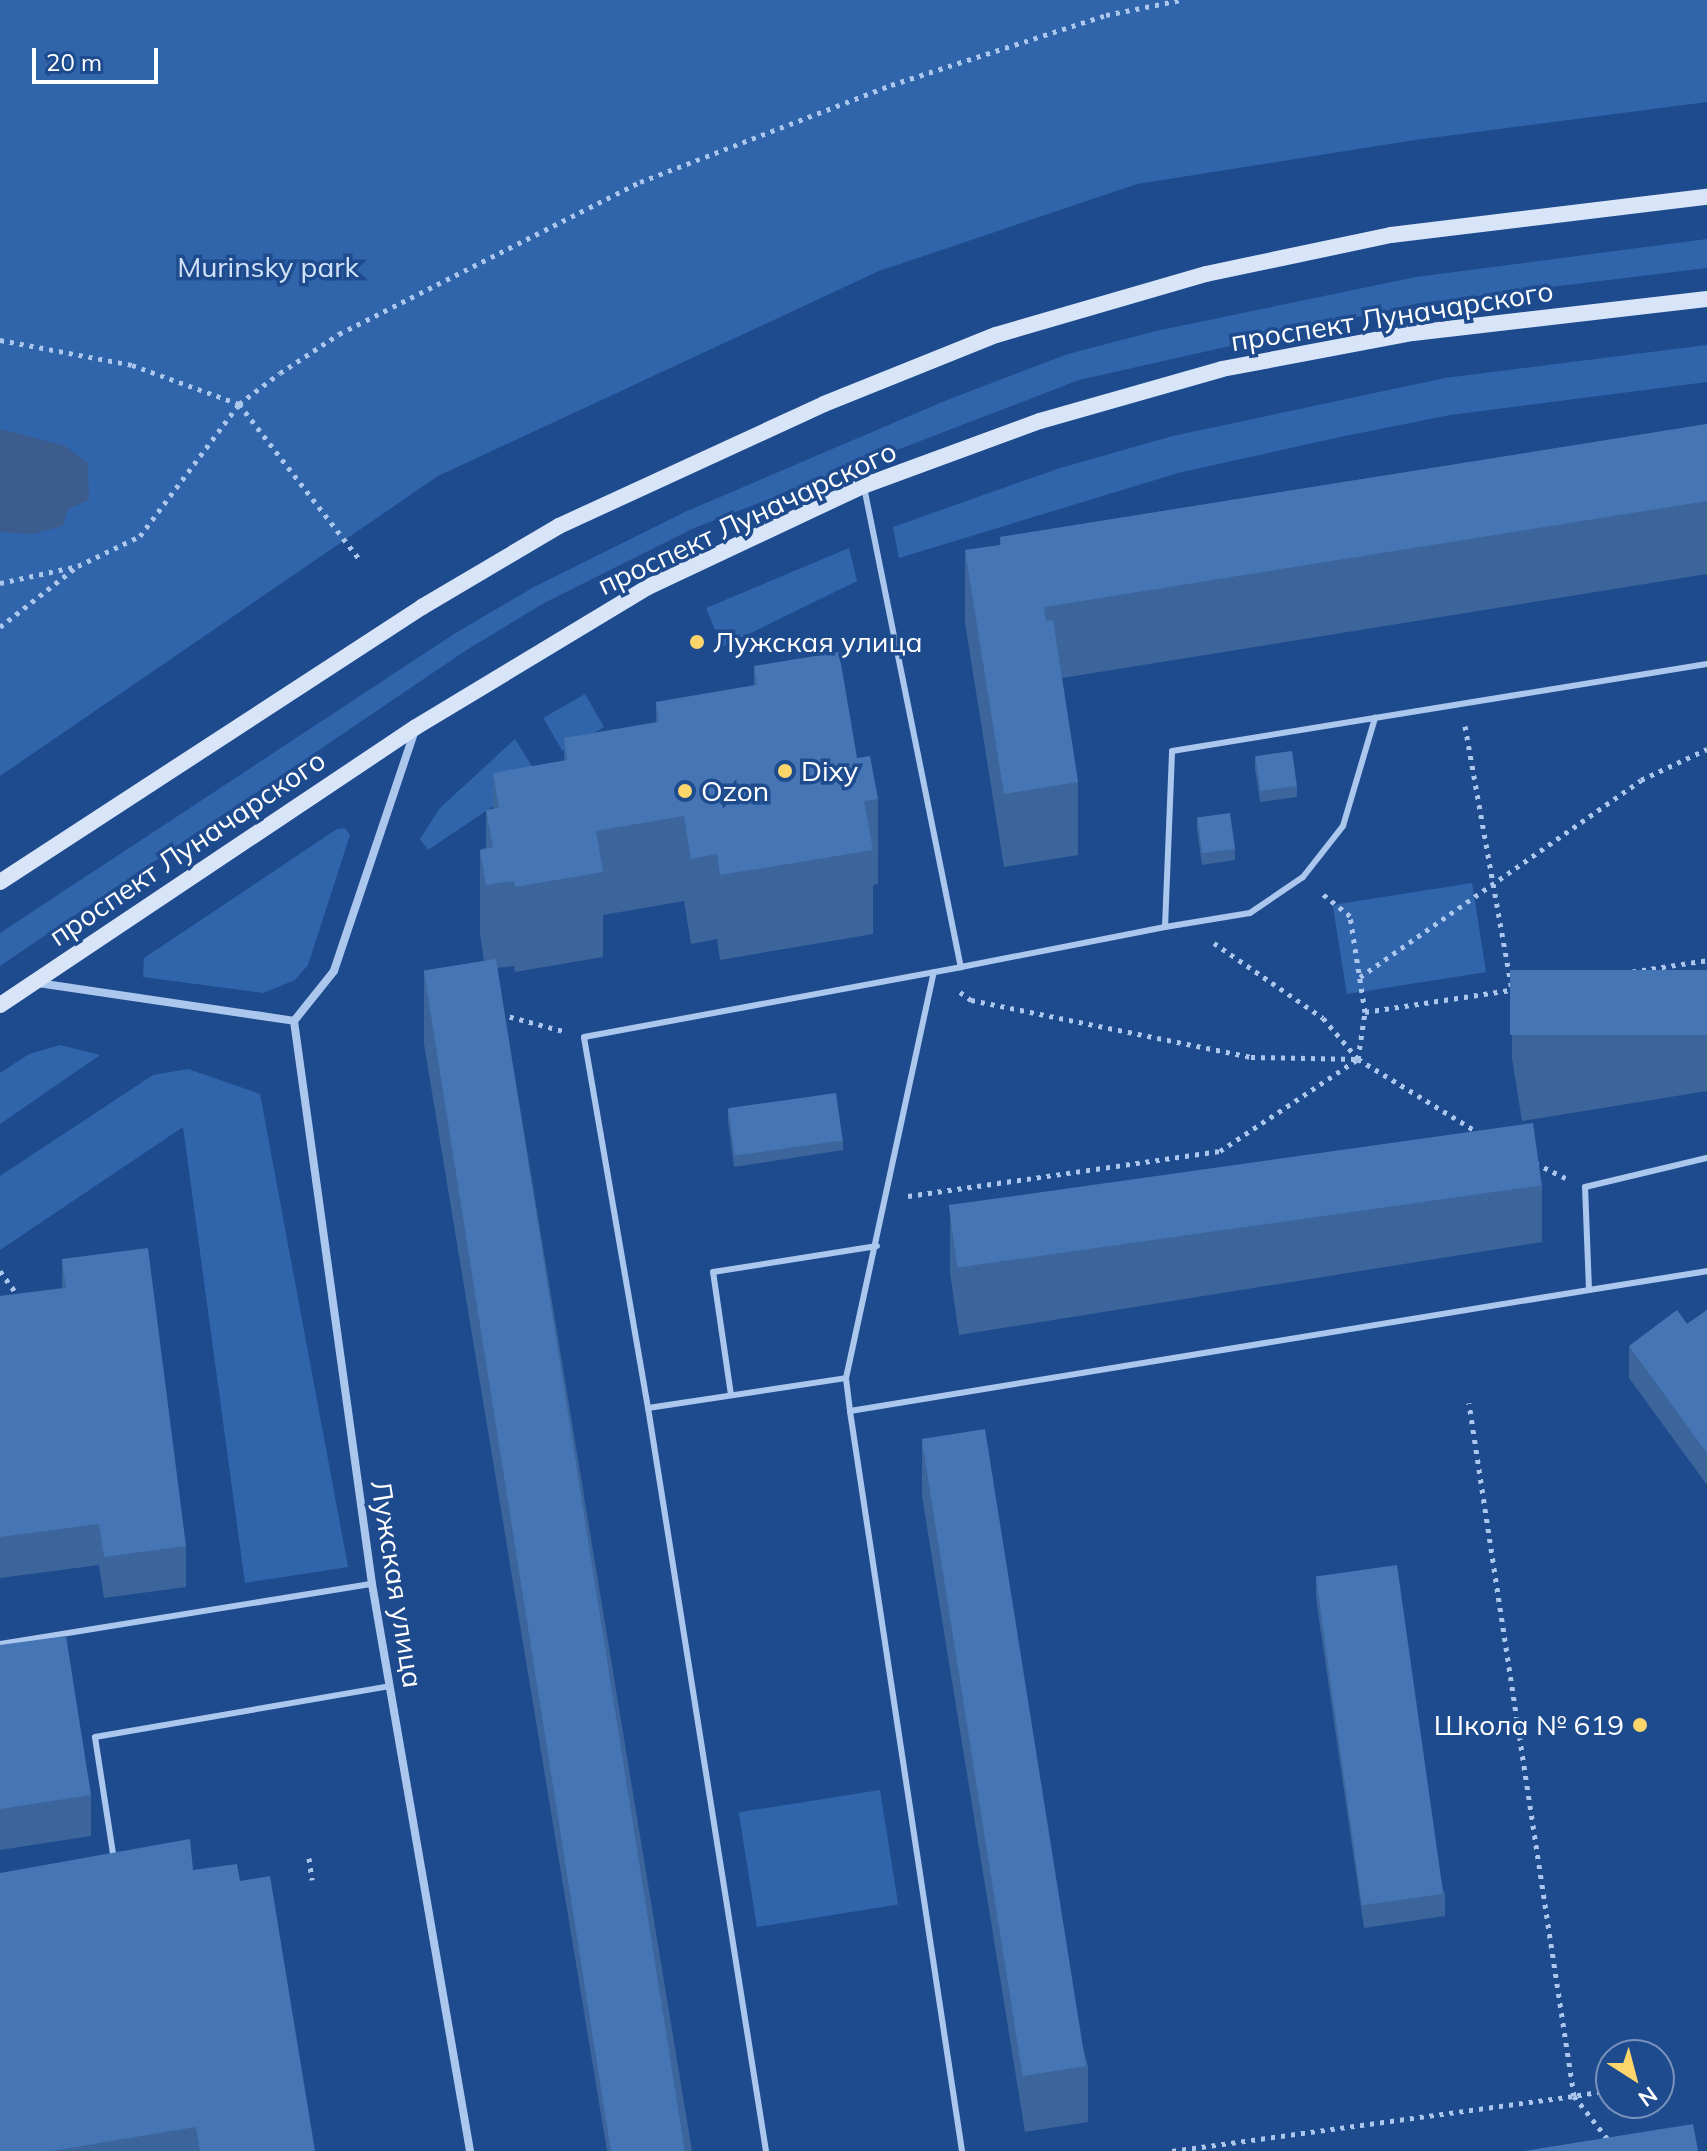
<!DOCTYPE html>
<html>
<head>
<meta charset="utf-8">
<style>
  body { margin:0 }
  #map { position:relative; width:1707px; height:2151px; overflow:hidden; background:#1e4b8e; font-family:Mulish,sans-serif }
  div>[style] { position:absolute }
  .green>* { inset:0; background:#3165ab; transform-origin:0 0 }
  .water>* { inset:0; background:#3b5c8d }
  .path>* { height:5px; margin-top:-2.5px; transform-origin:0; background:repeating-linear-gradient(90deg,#acc7ed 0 4px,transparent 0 10px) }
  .service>* { height:6px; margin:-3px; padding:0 3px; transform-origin:3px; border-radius:3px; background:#acc7ed }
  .minor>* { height:8px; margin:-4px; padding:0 4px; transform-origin:4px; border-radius:4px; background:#acc7ed }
  .secondary>* { height:16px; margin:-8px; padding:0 8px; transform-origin:8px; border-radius:8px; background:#d8e5f9 }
  .wall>* { inset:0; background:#3c659c }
  .building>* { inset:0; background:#4675b5; transform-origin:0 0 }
  .dots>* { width:22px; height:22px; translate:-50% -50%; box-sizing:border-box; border:4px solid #1e4b8e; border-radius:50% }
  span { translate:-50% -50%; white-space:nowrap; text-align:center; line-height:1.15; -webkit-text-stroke:7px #1e4b8e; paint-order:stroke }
  .park-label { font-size:28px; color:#d1e2f9 }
  .street-label { font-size:28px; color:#fff }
  .poi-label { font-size:28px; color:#fff }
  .left { translate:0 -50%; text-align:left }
  .right { translate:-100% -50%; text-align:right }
  .north { position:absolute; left:1595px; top:2039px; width:80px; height:80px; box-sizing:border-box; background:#1e4b8e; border:2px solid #7893bb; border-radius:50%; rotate:144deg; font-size:22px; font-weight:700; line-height:32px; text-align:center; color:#fff }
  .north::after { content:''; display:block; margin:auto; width:28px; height:36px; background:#fcd66b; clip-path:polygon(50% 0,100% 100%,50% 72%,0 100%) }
  .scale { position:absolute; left:32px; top:48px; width:126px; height:36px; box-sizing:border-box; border:4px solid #fff; border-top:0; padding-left:10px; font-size:24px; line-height:28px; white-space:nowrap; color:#fff; -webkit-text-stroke:6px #1e4b8e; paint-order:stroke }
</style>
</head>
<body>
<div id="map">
  <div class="green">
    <div style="clip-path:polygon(0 0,1707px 0,1707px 102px,1415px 140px,1137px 184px,879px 271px,438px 476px,0 776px)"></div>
    <div style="clip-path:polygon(1707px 239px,1707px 268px,1420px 303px,1079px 380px,694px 528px,544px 603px,465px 651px,0 966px,0 933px,454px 634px,534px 587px,685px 512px,947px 400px,1068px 354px,1156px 331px,1416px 277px)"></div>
    <div style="clip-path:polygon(1707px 345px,1707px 382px,1450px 415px,1345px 436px,1178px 473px,899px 558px,893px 527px,1060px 468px,1173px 436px,1445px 378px)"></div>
    <div style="clip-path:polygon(849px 548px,857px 581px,722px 647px,706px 608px)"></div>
    <div style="left:585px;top:694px;width:38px;height:48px;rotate:60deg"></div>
    <div style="clip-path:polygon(515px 739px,538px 776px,428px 850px,420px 839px,440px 808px)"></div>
    <div style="clip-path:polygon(345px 828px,350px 835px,308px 965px,295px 980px,263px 993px,143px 977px,144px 958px,337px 829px)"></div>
    <div style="left:1472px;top:883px;width:90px;height:141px;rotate:81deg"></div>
    <div style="clip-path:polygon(60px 1045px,100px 1055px,0 1124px,0 1073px,29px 1054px)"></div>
    <div style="clip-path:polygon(188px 1069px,260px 1094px,348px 1567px,245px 1583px,183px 1127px,0 1250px,0 1176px,153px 1075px)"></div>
    <div style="left:880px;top:1790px;width:116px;height:143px;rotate:81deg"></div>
  </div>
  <div class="water">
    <div style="clip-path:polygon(0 429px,65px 446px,88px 463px,89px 500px,68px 509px,63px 526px,32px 534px,0 532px)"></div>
  </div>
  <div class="path">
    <div style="left:0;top:340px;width:134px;rotate:10.7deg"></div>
    <div style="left:132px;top:365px;width:114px;rotate:20deg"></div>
    <div style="left:239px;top:404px;width:199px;rotate:52.2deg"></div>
    <div style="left:0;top:583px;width:80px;rotate:-12.3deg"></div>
    <div style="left:78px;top:566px;width:69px;rotate:-25.8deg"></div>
    <div style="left:140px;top:536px;width:165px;rotate:-53.1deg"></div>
    <div style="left:239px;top:404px;width:51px;rotate:-37.1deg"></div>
    <div style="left:280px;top:373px;width:71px;rotate:-33.5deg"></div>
    <div style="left:339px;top:334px;width:337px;rotate:-26.8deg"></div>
    <div style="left:640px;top:182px;width:269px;rotate:-21.1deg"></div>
    <div style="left:891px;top:85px;width:226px;rotate:-18deg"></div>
    <div style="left:1106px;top:15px;width:76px;rotate:-11.3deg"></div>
    <div style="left:0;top:627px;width:95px;rotate:-38.2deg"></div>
    <div style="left:1465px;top:726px;width:267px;rotate:79.9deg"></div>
    <div style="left:1214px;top:943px;width:132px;rotate:34.5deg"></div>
    <div style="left:1323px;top:1018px;width:54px;rotate:49.5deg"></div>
    <div style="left:1358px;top:1059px;width:144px;rotate:31.4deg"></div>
    <div style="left:1360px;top:977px;width:343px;rotate:-35deg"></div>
    <div style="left:1641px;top:780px;width:73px;rotate:-25.2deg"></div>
    <div style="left:960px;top:992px;width:14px;rotate:36deg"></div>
    <div style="left:971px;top:1000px;width:286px;rotate:11.5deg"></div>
    <div style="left:1251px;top:1057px;width:107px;rotate:1.1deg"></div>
    <div style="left:1365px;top:1012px;width:346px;rotate:-8.6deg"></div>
    <div style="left:500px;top:1014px;width:65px;rotate:15.1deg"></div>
    <div style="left:1535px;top:1163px;width:34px;rotate:26deg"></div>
    <div style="left:908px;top:1196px;width:315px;rotate:-8.2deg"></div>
    <div style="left:1220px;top:1151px;width:166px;rotate:-33.7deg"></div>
    <div style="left:1358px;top:1059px;width:48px;rotate:-81.5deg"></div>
    <div style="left:1365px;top:1012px;width:97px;rotate:-98.9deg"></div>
    <div style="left:1350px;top:916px;width:36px;rotate:-141deg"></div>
    <div style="left:0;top:1271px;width:27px;rotate:54deg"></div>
    <div style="left:309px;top:1858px;width:22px;rotate:82deg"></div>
    <div style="left:1659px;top:2083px;width:6px;rotate:-9deg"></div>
    <div style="left:1611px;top:2090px;width:37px;rotate:171deg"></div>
    <div style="left:1574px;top:2096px;width:70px;rotate:52deg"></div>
    <div style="left:1172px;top:2151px;width:406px;rotate:-7.8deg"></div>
    <div style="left:1574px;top:2096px;width:701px;rotate:-98.62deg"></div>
  </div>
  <div class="service">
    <div style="left:864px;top:487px;width:490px;rotate:78.6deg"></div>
    <div style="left:961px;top:967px;width:208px;rotate:-11.1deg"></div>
    <div style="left:1165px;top:927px;width:176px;rotate:-87.7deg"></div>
    <div style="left:1172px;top:751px;width:542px;rotate:-9.24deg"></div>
    <div style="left:1165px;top:927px;width:86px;rotate:-9.4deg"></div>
    <div style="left:1250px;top:913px;width:64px;rotate:-34.2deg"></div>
    <div style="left:1303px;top:877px;width:65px;rotate:-51.9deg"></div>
    <div style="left:1343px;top:826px;width:113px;rotate:-73.5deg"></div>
    <div style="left:1589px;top:1290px;width:120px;rotate:-9.1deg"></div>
    <div style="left:731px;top:1395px;width:124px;rotate:-98.3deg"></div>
    <div style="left:713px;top:1272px;width:166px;rotate:-9deg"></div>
    <div style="left:648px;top:1408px;width:200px;rotate:-8.6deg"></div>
    <div style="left:850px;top:1411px;width:33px;rotate:-97deg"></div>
    <div style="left:846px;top:1378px;width:415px;rotate:-77.8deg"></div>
    <div style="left:0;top:1644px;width:377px;rotate:-9.2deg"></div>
    <div style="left:114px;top:1860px;width:124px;rotate:-98.8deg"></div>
    <div style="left:95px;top:1737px;width:299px;rotate:-9.8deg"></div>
    <div style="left:766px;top:2151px;width:752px;rotate:-99.02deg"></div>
    <div style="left:648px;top:1408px;width:376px;rotate:-99.8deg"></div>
    <div style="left:584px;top:1037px;width:383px;rotate:-10.5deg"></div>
    <div style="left:962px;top:2151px;width:748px;rotate:-98.61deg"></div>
    <div style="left:850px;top:1411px;width:749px;rotate:-9.3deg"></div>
    <div style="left:1589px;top:1290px;width:103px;rotate:-92.2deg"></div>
    <div style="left:1585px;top:1187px;width:125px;rotate:-13.4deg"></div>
  </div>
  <div class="minor">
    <div style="left:414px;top:733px;width:251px;rotate:108.6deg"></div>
    <div style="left:334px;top:971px;width:64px;rotate:128.7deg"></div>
    <div style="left:294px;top:1021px;width:568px;rotate:82.11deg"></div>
    <div style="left:372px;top:1584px;width:575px;rotate:80.19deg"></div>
    <div style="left:38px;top:983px;width:259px;rotate:8.4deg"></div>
  </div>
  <div class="secondary">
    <div style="left:0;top:882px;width:504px;rotate:-33.09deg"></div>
    <div style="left:422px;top:607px;width:159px;rotate:-30.6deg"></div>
    <div style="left:559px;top:526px;width:292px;rotate:-24.7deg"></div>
    <div style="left:824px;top:404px;width:185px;rotate:-21.9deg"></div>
    <div style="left:996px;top:335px;width:219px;rotate:-16.2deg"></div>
    <div style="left:1206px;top:274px;width:189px;rotate:-11.9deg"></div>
    <div style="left:1391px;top:235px;width:318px;rotate:-6.9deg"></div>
    <div style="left:0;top:1005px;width:500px;rotate:-33.75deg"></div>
    <div style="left:416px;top:727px;width:271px;rotate:-31.1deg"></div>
    <div style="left:648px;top:587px;width:238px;rotate:-25.2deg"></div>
    <div style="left:863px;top:486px;width:189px;rotate:-20.2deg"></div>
    <div style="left:1040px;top:421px;width:189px;rotate:-15.9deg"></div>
    <div style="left:1222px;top:369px;width:194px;rotate:-10.7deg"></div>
    <div style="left:1413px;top:333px;width:296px;rotate:-6.6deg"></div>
  </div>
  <div class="wall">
    <div style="clip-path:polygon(1707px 424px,1707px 574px,1062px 678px,1078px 782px,1078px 855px,1004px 867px,965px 623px,965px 550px,1000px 545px,1000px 537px)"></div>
    <div style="clip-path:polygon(754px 666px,857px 758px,878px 799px,878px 884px,873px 885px,873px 934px,720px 960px,717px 939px,691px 944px,684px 901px,603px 915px,603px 957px,515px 972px,514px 966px,497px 968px,692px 2151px,607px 2151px,424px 1044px,424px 971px,484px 961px,480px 934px,480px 850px,486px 848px,486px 810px,493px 809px,493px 773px,564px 761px,564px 738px,656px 722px,656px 702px,754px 685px)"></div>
    <div style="clip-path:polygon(1255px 757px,1297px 786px,1297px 797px,1260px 802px,1255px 768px)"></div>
    <div style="clip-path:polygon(1197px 818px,1235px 849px,1235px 860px,1202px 865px,1197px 829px)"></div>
    <div style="clip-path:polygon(1707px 970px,1707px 1091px,1522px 1121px,1512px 1058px,1512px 1001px)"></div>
    <div style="clip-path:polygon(728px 1110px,843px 1140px,843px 1150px,734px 1167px,728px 1121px)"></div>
    <div style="clip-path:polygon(1542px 1185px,1542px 1242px,959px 1335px,950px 1273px,950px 1216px)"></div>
    <div style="clip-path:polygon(62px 1259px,186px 1546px,186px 1587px,104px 1598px,99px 1565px,0 1578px,0 1296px,62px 1288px)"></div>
    <div style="clip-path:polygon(1707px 1310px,1707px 1485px,1629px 1378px,1629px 1346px,1687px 1324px)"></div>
    <div style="clip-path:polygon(922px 1439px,1088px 2066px,1088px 2122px,1025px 2132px,922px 1496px)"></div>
    <div style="clip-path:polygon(1316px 1576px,1445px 1894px,1445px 1916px,1364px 1928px,1316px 1598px)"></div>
    <div style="clip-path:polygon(0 1645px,91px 1795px,91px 1836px,0 1850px)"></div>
    <div style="clip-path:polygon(193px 1870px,240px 1881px,315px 2151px,0 2151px)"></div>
  </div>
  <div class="building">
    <div style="clip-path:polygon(1707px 424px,1707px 501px,1044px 607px,1046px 621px,1053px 620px,1078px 782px,1004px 794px,965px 550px,1001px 545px,1000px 537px)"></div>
    <div style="clip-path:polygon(839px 652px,857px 758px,870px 756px,878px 799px,864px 801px,873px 850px,720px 875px,717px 854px,691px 859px,684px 816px,596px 831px,603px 872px,515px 887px,514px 881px,486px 885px,480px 850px,493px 847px,486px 810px,499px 808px,493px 773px,567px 760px,564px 738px,659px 722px,656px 702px,757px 685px,754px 666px)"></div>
    <div style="left:1292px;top:751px;width:35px;height:37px;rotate:82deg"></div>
    <div style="left:1230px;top:813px;width:36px;height:33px;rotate:82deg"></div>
    <div style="left:496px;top:959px;width:1208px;height:73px;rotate:81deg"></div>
    <div style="left:1707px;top:970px;width:65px;height:197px;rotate:90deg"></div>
    <div style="left:836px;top:1093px;width:48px;height:109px;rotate:82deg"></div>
    <div style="left:1533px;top:1123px;width:63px;height:590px;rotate:82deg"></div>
    <div style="clip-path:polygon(148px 1248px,186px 1546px,104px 1557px,99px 1524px,0 1537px,0 1296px,66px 1288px,62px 1259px)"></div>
    <div style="clip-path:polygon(1677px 1310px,1687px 1324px,1707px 1310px,1707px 1453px,1629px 1346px)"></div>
    <div style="left:985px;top:1429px;width:645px;height:64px;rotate:81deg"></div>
    <div style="left:1397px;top:1565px;width:332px;height:82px;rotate:82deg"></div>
    <div style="clip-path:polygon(66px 1636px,91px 1795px,0 1809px,0 1645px)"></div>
    <div style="clip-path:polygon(190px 1839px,193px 1870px,237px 1864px,240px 1881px,270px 1876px,315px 2151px,200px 2151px,196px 2127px,51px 2151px,0 2151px,0 1873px)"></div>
    <div style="clip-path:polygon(1693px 2124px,1698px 2151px,1524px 2151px)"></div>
  </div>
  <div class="dots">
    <div style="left:697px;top:642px;background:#fcd66b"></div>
    <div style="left:785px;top:771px;background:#fcd66b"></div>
    <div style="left:685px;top:791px;background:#fcd66b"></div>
    <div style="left:1640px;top:1725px;background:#fcd66b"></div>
  </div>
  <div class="park-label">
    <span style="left:268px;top:267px">Murinsky park</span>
  </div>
  <div class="street-label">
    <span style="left:1392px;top:316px;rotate:-9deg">проспект Луначарского</span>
    <span style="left:747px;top:518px;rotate:-25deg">проспект Луначарского</span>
    <span style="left:187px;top:848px;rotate:-34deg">проспект Луначарского</span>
    <span style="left:397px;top:1584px;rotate:81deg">Лужская улица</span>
  </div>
  <div class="poi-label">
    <span class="left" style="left:713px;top:642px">Лужская улица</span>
    <span class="left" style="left:801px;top:771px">Dixy</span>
    <span class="left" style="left:701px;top:791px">Ozon</span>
    <span class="right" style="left:1624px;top:1725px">Школа № 619</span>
  </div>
  <div class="north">N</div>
  <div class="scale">20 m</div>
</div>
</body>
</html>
